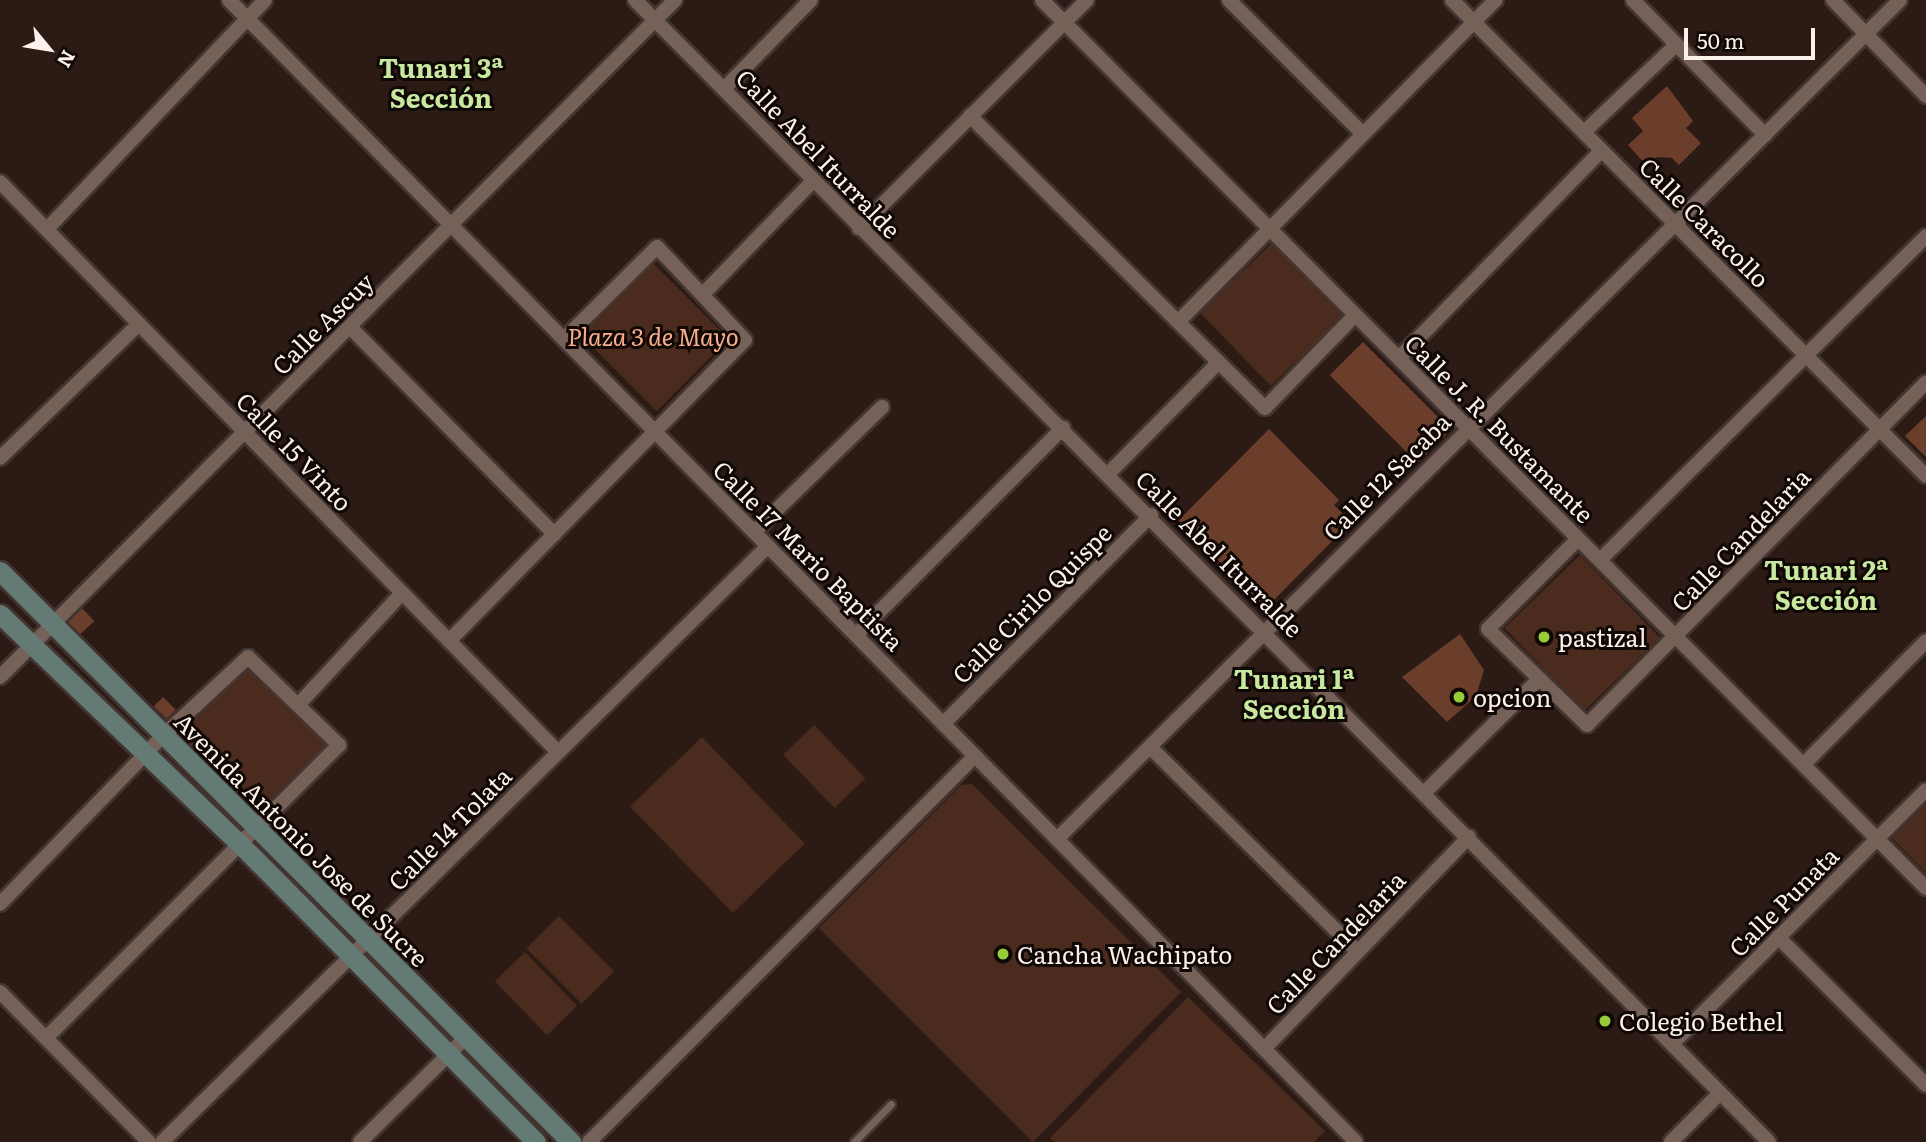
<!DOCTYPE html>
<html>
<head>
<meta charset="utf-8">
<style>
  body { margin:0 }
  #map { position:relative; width:1926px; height:1142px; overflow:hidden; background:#2c1b14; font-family:Literata,serif }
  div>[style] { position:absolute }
  .green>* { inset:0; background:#4a2b1d; transform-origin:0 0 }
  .building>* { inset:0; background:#6b3e2b; transform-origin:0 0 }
  .roads { filter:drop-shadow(2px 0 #433531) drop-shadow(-2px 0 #433531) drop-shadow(0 2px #433531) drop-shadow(0 -2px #433531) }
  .service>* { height:7px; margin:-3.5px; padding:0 3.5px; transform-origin:3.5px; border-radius:3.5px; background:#756158 }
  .minor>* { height:14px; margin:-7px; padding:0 7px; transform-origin:7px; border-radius:7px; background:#756158 }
  .secondary>* { height:19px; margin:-9.5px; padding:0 9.5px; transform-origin:9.5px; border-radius:9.5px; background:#637a75 }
  .dots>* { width:19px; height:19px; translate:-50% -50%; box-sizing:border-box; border:4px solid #0f0805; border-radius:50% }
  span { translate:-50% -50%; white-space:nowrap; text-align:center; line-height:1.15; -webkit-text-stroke:6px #0f0805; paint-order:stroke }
  .street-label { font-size:24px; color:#fdf1ec }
  .park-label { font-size:24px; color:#f9ad8d; font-style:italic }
  .poi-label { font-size:24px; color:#fdf1ec }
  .left { translate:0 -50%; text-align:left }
  .neighbourhood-label { font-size:26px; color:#c8e8a0; font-weight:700 }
  .north { position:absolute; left:14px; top:14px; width:70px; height:70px; -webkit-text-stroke:5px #0f0805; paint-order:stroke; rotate:120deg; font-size:19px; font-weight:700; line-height:28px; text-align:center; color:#fdf1ec }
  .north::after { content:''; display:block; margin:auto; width:24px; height:32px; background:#fdf1ec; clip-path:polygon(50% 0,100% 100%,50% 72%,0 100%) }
  .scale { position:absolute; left:1684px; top:28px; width:131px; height:32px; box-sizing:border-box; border:4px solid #fdf1ec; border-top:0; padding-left:9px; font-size:21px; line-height:24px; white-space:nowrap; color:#fdf1ec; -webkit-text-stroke:5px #0f0805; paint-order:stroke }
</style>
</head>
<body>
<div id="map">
  <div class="green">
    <div style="left:1274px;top:241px;width:102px;height:103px;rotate:46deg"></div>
    <div style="left:651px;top:261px;width:110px;height:102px;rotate:45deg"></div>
    <div style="left:1580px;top:555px;width:115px;height:105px;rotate:46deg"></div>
    <div style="left:250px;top:664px;width:116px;height:101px;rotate:46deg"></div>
    <div style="left:814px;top:725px;width:74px;height:43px;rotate:46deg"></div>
    <div style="left:702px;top:737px;width:148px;height:100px;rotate:46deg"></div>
    <div style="clip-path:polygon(972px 784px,1181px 992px,1033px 1142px,819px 928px,961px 785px)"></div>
    <div style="clip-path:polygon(1926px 804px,1926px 873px,1892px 838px)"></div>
    <div style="left:559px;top:916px;width:78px;height:46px;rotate:45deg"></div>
    <div style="left:525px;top:952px;width:75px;height:42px;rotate:46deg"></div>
    <div style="clip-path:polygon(1188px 997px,1325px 1131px,1314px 1142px,1054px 1142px,1050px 1138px)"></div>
  </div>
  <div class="building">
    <div style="clip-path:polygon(1667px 86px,1693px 121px,1686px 128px,1701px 143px,1679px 165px,1672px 158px,1657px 157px,1647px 166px,1628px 145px,1643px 131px,1632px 118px)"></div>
    <div style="left:1363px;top:342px;width:124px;height:47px;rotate:45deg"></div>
    <div style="clip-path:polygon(1926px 416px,1926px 457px,1905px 436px)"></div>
    <div style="clip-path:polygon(1269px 429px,1339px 500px,1334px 505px,1351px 522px,1263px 611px,1176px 523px)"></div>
    <div style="left:82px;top:608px;width:18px;height:20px;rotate:47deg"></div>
    <div style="clip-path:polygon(1460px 634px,1484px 670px,1476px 696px,1447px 722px,1402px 677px)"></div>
    <div style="left:163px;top:697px;width:18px;height:13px;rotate:45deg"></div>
  </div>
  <div class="roads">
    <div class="service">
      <div style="left:854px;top:1142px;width:53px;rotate:-45.8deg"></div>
    </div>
    <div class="minor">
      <div style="left:229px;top:0;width:1604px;rotate:45.38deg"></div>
      <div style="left:635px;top:0;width:1609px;rotate:45.2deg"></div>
      <div style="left:1042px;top:0;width:1253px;rotate:45.13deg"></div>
      <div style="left:1229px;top:0;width:187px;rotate:45deg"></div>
      <div style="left:1452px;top:0;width:672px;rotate:45.12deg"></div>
      <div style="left:1633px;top:0;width:189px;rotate:45.6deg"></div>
      <div style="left:1833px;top:0;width:134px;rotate:45.9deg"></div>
      <div style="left:724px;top:89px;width:124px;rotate:-45.7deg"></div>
      <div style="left:970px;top:116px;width:415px;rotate:44.7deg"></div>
      <div style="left:1265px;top:408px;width:129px;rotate:-45.9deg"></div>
      <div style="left:1584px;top:132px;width:127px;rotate:-43.4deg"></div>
      <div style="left:0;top:182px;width:798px;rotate:45.61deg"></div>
      <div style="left:859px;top:228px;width:322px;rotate:-45deg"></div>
      <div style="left:47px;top:229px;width:316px;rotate:-46.4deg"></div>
      <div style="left:704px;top:293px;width:156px;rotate:-45.8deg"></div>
      <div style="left:1179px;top:321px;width:451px;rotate:-45.4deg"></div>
      <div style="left:350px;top:327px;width:291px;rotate:45.4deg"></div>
      <div style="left:1399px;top:358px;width:289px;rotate:-45.7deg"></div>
      <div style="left:0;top:458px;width:193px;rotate:-44deg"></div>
      <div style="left:1109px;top:473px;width:156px;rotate:-45.3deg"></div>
      <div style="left:754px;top:532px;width:179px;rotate:-44.3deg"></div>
      <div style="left:1578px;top:539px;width:127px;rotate:135deg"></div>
      <div style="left:1488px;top:629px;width:138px;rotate:44.1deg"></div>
      <div style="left:1587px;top:725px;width:482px;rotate:-45.3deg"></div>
      <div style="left:1600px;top:560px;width:460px;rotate:-44.8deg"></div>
      <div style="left:856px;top:635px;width:293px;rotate:-45deg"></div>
      <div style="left:449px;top:641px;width:422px;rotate:-45.5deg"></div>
      <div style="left:745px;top:340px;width:128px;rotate:-133.4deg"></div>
      <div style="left:657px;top:247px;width:131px;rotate:135.3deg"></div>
      <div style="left:0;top:677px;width:956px;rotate:-45.08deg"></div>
      <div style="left:298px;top:705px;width:153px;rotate:-47.1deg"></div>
      <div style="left:943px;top:724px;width:295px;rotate:-45.1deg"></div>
      <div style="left:1150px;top:747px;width:291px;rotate:44.6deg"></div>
      <div style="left:1804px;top:764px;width:173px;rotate:-45.2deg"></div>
      <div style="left:1424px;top:793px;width:162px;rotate:-44.7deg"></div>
      <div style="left:1057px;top:839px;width:1189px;rotate:-44.86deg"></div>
      <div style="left:0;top:904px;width:238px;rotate:-45.9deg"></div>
      <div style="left:166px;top:733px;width:112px;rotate:-42.8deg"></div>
      <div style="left:248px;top:657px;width:127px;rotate:44deg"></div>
      <div style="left:339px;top:745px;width:414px;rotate:135deg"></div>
      <div style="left:1778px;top:937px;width:209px;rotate:45deg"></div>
      <div style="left:0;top:992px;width:211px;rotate:45.2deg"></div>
      <div style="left:1672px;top:1044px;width:359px;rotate:-45deg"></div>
      <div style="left:1264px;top:1049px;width:295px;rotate:-46deg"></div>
      <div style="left:162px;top:1142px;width:850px;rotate:-44.52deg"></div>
      <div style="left:360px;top:1142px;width:149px;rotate:-44.7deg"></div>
      <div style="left:589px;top:1142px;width:546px;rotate:-45deg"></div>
      <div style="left:1671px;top:1142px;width:69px;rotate:-45deg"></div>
    </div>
    <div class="secondary">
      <div style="left:0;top:571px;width:808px;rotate:45deg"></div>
      <div style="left:0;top:614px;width:331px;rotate:43.8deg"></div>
      <div style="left:239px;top:843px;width:421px;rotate:45.2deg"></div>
    </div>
  </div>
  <div class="dots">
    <div style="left:1544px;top:637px;background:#96cc39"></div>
    <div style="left:1459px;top:697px;background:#96cc39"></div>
    <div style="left:1003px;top:954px;background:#96cc39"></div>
    <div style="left:1605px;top:1021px;background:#96cc39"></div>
  </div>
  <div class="street-label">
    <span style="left:819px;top:153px;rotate:46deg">Calle Abel Iturralde</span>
    <span style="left:1705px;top:222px;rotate:45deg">Calle Caracollo</span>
    <span style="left:322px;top:323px;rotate:-45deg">Calle Ascuy</span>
    <span style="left:1500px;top:428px;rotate:45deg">Calle J. R. Bustamante</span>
    <span style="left:295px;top:451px;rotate:46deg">Calle 15 Vinto</span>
    <span style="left:1386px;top:476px;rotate:-45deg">Calle 12 Sacaba</span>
    <span style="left:1740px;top:539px;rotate:-46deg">Calle Candelaria</span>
    <span style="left:1220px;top:553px;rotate:45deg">Calle Abel Iturralde</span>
    <span style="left:809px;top:555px;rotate:45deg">Calle 17 Mario Baptista</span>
    <span style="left:1031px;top:603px;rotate:-45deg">Calle Cirilo Quispe</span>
    <span style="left:449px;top:828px;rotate:-45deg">Calle 14 Tolata</span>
    <span style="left:302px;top:839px;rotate:45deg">Avenida Antonio Jose de Sucre</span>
    <span style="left:1783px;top:901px;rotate:-45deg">Calle Punata</span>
    <span style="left:1335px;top:942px;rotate:-46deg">Calle Candelaria</span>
  </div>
  <div class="park-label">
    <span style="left:653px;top:336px">Plaza 3 de Mayo</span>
  </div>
  <div class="poi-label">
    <span class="left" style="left:1558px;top:637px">pastizal</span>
    <span class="left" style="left:1473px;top:697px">opcion</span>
    <span class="left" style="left:1017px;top:954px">Cancha Wachipato</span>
    <span class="left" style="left:1619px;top:1021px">Colegio Bethel</span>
  </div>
  <div class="neighbourhood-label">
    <span style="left:441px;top:82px">Tunari 3ª<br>Sección</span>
    <span style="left:1826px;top:584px">Tunari 2ª<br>Sección</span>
    <span style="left:1294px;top:693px">Tunari 1ª<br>Sección</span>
  </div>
  <div class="north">N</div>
  <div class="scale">50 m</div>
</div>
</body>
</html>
